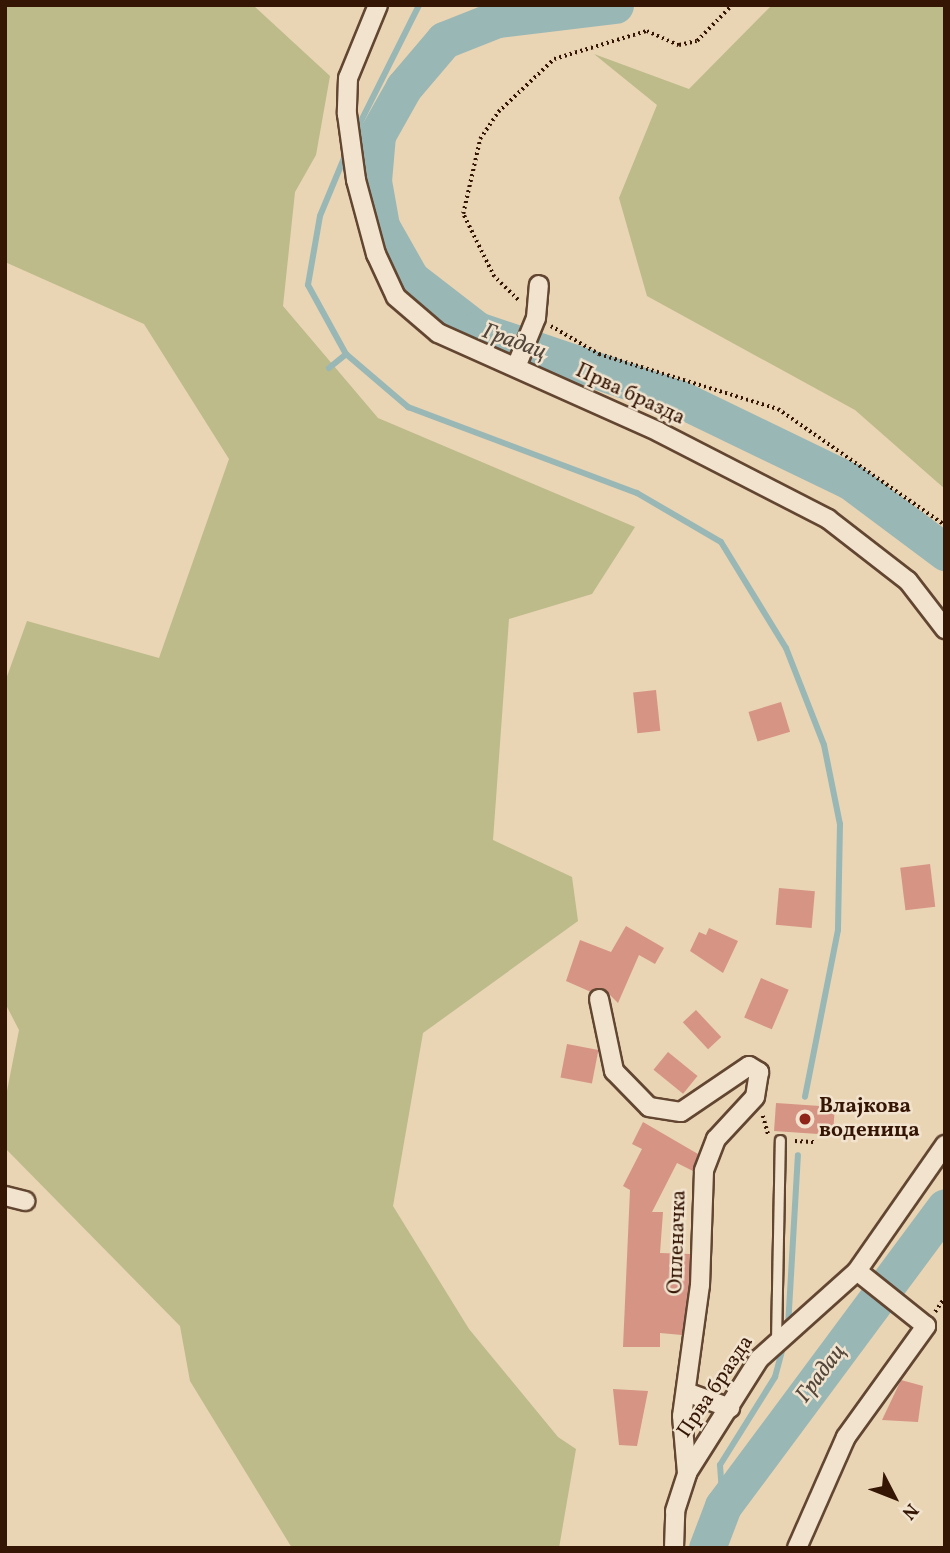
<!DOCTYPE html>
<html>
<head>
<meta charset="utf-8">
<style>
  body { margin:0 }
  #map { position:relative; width:950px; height:1553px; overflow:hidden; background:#e9d4b4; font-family:Vollkorn,serif }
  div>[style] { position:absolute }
  .green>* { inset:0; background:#bcbb89 }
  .stream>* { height:6px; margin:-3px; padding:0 3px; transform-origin:3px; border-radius:3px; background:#99b7b5 }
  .river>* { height:37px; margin:-18.5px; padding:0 18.5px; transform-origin:18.5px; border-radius:18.5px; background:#99b7b5 }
  .building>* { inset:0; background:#d69485; transform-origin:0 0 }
  .path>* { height:3.5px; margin-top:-1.75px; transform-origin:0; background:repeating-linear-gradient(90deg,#351605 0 2px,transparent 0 5.5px) }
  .roads { filter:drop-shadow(2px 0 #624631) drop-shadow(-2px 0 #624631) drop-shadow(0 2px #624631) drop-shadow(0 -2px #624631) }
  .lane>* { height:9px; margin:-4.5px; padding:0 4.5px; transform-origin:4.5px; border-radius:4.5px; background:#f1e3ce }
  .street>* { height:18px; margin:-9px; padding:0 9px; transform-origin:9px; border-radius:9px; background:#f1e3ce }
  .dots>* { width:19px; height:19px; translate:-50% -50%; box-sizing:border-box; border:4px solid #f1e3ce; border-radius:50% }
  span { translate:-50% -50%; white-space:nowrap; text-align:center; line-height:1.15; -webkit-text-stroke:5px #f1e3ce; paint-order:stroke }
  .street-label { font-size:21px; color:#351605 }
  .poi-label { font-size:21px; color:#351605; font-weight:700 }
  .left { translate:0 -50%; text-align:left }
  .water-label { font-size:23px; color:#53463a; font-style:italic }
  .frame { position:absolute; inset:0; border:7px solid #351605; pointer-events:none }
  .north { position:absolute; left:859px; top:1462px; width:70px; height:70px; -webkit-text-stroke:5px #f1e3ce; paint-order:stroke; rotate:132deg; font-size:19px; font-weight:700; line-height:28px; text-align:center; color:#351605 }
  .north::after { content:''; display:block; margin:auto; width:24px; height:32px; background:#351605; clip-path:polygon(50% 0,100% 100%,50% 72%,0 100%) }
</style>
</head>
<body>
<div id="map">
  <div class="green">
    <div style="clip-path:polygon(5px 5px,253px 5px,330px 76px,316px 155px,295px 192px,283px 306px,378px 418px,635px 527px,592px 594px,509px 619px,493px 840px,572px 877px,578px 921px,423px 1033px,393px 1206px,469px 1329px,558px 1437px,576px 1449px,559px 1548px,292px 1548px,190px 1381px,180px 1326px,5px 1148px,5px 1101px,19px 1030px,5px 1003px,5px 682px,27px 621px,159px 658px,229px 459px,144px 324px,5px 262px)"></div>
    <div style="clip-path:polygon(772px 5px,945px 5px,945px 489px,855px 410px,647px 296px,619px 198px,657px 105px,594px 54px,689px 89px)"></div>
  </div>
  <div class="stream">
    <div style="left:354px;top:135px;width:145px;rotate:-63.4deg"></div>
    <div style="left:347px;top:151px;width:70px;rotate:112.6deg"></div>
    <div style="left:320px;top:216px;width:70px;rotate:99.9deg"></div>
    <div style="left:308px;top:285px;width:79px;rotate:61.2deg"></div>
    <div style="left:346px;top:354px;width:82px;rotate:40.5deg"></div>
    <div style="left:408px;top:407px;width:245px;rotate:20.6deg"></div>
    <div style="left:637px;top:493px;width:97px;rotate:30.3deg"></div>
    <div style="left:721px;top:542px;width:124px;rotate:58.5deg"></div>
    <div style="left:786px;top:648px;width:104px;rotate:68.6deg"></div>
    <div style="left:824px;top:745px;width:81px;rotate:78.6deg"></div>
    <div style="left:840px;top:824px;width:106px;rotate:91.1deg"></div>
    <div style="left:838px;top:930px;width:170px;rotate:101.2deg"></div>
    <div style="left:329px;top:368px;width:22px;rotate:-39deg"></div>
    <div style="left:788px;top:1327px;width:172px;rotate:-86.7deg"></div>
    <div style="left:723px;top:1506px;width:41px;rotate:-94.2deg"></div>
    <div style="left:720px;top:1465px;width:104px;rotate:-58deg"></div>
    <div style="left:775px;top:1377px;width:34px;rotate:-75deg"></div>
  </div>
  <div class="river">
    <div style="left:615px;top:5px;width:119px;rotate:173.2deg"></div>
    <div style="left:497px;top:19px;width:57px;rotate:158.4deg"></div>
    <div style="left:444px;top:40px;width:62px;rotate:130.4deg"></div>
    <div style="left:404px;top:87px;width:55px;rotate:119.4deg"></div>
    <div style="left:377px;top:135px;width:46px;rotate:95deg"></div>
    <div style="left:373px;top:181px;width:46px;rotate:79.9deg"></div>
    <div style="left:381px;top:226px;width:61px;rotate:60.5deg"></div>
    <div style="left:411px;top:279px;width:83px;rotate:37.7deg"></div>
    <div style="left:477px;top:330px;width:212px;rotate:18.7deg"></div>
    <div style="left:678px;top:398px;width:191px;rotate:25.8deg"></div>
    <div style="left:850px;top:481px;width:119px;rotate:36.8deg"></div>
    <div style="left:707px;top:1548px;width:45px;rotate:-69.1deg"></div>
    <div style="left:723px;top:1506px;width:372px;rotate:-53.4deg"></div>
  </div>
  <div class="building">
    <div style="left:656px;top:690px;width:41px;height:23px;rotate:84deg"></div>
    <div style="left:781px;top:702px;width:31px;height:34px;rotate:73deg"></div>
    <div style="left:930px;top:864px;width:43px;height:30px;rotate:83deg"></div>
    <div style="left:779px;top:888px;width:36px;height:37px;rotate:5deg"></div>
    <div style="clip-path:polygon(626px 926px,664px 948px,655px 964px,639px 955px,618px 1003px,603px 988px,591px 992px,566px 981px,580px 940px,611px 952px)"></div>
    <div style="clip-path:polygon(709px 928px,738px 941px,723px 973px,690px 951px,699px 932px,706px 935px)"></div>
    <div style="left:761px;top:978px;width:30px;height:43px;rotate:23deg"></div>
    <div style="left:696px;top:1010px;width:37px;height:18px;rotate:47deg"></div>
    <div style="left:567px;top:1044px;width:32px;height:34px;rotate:11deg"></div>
    <div style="left:668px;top:1052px;width:38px;height:23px;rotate:39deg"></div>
    <div style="left:776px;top:1103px;width:59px;height:28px;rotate:4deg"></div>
    <div style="clip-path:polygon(643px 1122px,698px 1154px,693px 1171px,677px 1163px,652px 1212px,663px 1212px,660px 1253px,690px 1254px,689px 1284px,682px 1335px,660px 1333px,660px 1347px,623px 1347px,630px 1190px,623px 1186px,642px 1149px,632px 1144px)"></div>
    <div style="clip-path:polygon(901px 1380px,923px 1386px,918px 1422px,882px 1420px)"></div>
    <div style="clip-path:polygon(613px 1389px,648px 1391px,637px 1446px,619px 1445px)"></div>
  </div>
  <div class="path">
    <div style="left:518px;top:300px;width:33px;rotate:-136deg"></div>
    <div style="left:494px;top:277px;width:70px;rotate:-116.2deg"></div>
    <div style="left:463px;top:214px;width:77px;rotate:-77.2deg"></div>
    <div style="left:480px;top:139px;width:32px;rotate:-56deg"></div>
    <div style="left:498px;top:112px;width:77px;rotate:-43.4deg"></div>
    <div style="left:554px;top:59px;width:97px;rotate:-16.8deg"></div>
    <div style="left:647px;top:31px;width:35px;rotate:24deg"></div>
    <div style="left:679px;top:45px;width:18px;rotate:-13deg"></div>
    <div style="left:697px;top:41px;width:50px;rotate:-45.8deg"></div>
    <div style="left:551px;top:326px;width:56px;rotate:30.3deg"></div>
    <div style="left:599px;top:354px;width:187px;rotate:17.1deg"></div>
    <div style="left:778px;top:409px;width:203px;rotate:34.8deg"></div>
    <div style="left:763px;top:1116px;width:19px;rotate:74deg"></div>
    <div style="left:795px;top:1141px;width:22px;rotate:3deg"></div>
    <div style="left:935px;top:1312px;width:18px;rotate:-56deg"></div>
  </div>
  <div class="roads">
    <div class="lane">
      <div style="left:776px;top:1341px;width:201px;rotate:-88.9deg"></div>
    </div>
    <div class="street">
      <div style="left:378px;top:5px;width:79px;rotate:112.3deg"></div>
      <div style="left:348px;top:78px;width:36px;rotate:92deg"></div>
      <div style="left:347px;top:114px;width:67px;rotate:82.2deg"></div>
      <div style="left:356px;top:180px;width:77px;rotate:74.9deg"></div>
      <div style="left:376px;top:254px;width:47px;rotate:65.1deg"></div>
      <div style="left:396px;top:297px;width:55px;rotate:40.6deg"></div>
      <div style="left:438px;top:333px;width:242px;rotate:24.1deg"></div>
      <div style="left:659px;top:432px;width:190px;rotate:27.2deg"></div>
      <div style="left:828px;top:519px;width:101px;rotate:37.8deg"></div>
      <div style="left:908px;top:581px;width:61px;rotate:52.4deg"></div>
      <div style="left:516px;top:367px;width:53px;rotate:-67.8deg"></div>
      <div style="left:536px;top:318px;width:33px;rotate:-85deg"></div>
      <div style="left:599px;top:999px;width:74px;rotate:78.2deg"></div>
      <div style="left:614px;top:1071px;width:50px;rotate:45.8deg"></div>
      <div style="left:649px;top:1107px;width:32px;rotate:9deg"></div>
      <div style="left:681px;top:1112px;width:82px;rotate:-34.1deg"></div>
      <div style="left:749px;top:1066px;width:12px;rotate:31deg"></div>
      <div style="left:759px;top:1072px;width:25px;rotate:99deg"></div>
      <div style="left:755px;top:1097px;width:57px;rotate:132.9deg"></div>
      <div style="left:716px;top:1139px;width:34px;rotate:111deg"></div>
      <div style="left:704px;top:1171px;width:114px;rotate:92deg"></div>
      <div style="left:700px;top:1285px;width:132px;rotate:97.8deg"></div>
      <div style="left:682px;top:1416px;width:57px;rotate:85deg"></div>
      <div style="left:5px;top:1196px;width:21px;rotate:14deg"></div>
      <div style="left:686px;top:1392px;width:47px;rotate:20deg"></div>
      <div style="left:674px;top:1548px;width:37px;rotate:-88deg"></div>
      <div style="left:675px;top:1511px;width:40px;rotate:-72deg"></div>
      <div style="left:687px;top:1473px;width:135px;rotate:-57.7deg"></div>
      <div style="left:759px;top:1359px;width:132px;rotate:-41.9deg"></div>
      <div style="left:857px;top:1271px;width:154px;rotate:-55.1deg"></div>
      <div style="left:797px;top:1548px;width:121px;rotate:-66.2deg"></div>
      <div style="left:846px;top:1437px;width:137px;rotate:-54.2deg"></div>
      <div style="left:926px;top:1326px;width:88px;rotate:-141.4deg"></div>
    </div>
  </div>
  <div class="dots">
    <div style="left:805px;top:1119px;background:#8f2418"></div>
  </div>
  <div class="street-label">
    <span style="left:630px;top:395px;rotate:25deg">Прва бразда</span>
    <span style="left:678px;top:1242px;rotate:-88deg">Опленачка</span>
    <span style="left:716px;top:1387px;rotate:-56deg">Прва бразда</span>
  </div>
  <div class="poi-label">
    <span class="left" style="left:819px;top:1119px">Влајкова<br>воденица</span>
  </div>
  <div class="water-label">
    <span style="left:514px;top:342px;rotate:20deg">Градац</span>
    <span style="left:821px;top:1374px;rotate:-53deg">Градац</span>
  </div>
  <div class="frame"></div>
  <div class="north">N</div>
</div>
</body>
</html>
